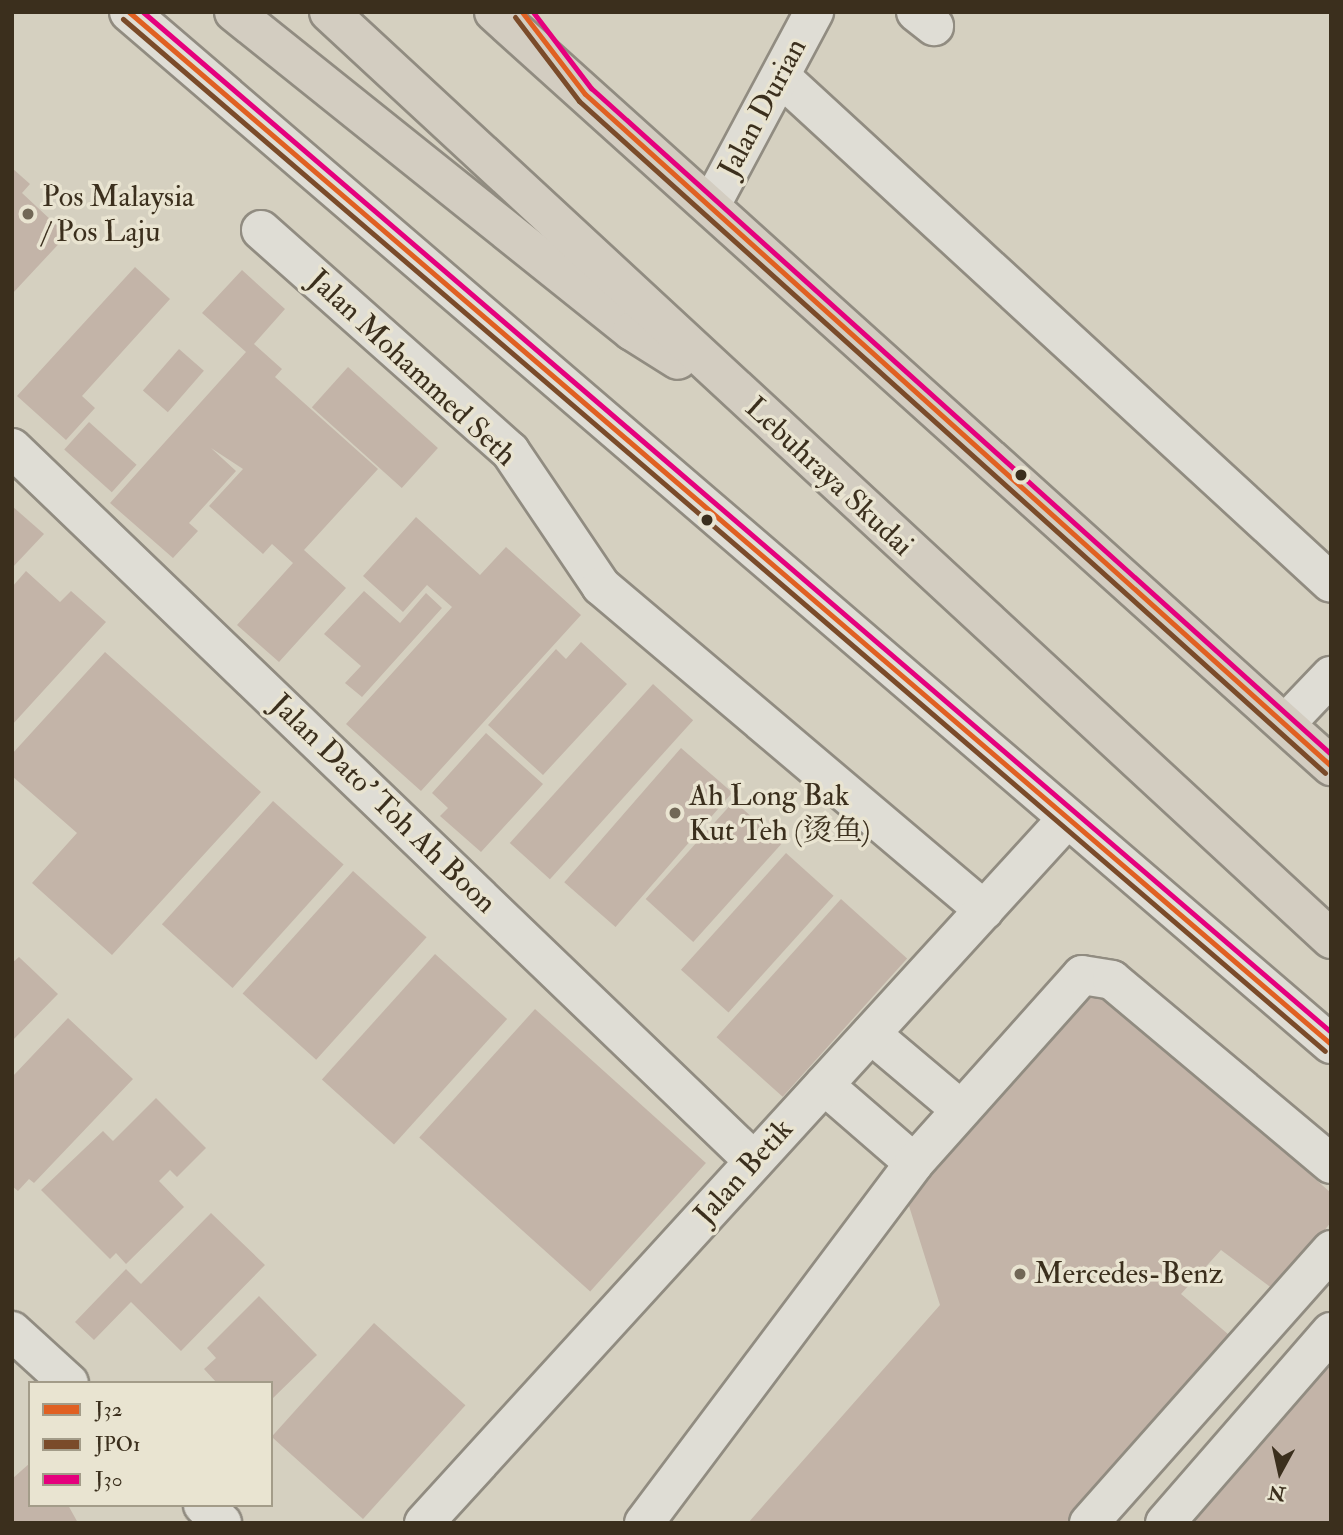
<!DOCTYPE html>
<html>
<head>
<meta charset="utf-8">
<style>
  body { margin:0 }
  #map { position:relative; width:1343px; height:1535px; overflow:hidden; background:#d5d0c0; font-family:"IM FELL Double Pica","Noto Serif SC",serif }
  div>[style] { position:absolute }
  .building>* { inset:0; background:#c3b4a8; transform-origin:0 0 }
  .roads { filter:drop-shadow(2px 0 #918c81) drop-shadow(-2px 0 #918c81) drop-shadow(0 2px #918c81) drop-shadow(0 -2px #918c81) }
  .minor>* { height:38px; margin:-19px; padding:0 19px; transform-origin:19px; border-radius:19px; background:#dfddd5 }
  .highway>* { height:38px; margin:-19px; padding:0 19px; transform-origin:19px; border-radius:19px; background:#d3cdc1 }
  .bus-1>* { height:5px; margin:-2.5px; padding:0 2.5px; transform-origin:2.5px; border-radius:2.5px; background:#e06022 }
  .bus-2>* { height:5px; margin:-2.5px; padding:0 2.5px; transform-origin:2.5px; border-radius:2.5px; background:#7a4b2a }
  .bus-3>* { height:5px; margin:-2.5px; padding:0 2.5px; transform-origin:2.5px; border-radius:2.5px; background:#e5007d }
  .dots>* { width:19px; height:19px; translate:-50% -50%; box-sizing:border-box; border:4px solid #e9e4d1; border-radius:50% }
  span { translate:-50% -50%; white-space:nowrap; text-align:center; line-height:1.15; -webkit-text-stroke:7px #e9e4d1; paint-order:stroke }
  .street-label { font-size:30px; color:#3b2f1d }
  .poi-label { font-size:30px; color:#3b2f1d }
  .left { translate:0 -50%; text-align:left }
  .frame { position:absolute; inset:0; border:14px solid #3b2f1d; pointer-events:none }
  .legend { position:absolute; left:28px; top:1381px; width:245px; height:126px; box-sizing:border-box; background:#e9e4d1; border:2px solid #a39c89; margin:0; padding:9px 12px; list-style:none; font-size:21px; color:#3b2f1d }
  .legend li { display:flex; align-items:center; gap:14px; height:35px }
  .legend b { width:35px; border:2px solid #a39c89 }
  .north { position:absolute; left:1245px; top:1437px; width:70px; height:70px; -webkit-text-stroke:5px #e9e4d1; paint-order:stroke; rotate:188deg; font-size:19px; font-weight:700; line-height:28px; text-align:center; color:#3b2f1d }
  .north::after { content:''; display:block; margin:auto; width:24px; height:32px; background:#3b2f1d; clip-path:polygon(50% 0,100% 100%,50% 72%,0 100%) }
</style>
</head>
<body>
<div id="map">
  <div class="building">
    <div style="clip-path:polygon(12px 168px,30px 184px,22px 193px,67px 235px,12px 294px)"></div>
    <div style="clip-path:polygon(135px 267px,170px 299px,82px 396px,95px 408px,66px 440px,17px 396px)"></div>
    <div style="clip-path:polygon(242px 270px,285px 309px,254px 344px,282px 369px,275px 377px,378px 469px,304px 550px,346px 588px,279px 662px,237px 625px,293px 563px,272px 544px,263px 554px,209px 506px,243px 469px,211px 448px,236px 471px,189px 523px,198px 531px,173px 558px,110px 503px,246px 352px,202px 313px)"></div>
    <div style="left:179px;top:349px;width:33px;height:55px;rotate:41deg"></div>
    <div style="left:348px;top:367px;width:121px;height:54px;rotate:42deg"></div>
    <div style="left:89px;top:422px;width:64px;height:37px;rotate:42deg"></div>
    <div style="clip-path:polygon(12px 506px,44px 534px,12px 568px)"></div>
    <div style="clip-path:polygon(416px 517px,480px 575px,506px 547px,581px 615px,421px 791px,346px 724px,452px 607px,427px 585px,403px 612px,363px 576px)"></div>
    <div style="clip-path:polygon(26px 571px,60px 602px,71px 591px,106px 622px,12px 725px,12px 587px)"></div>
    <div style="clip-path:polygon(364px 591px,400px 623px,426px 593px,442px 608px,362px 697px,345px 683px,361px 666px,324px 634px)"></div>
    <div style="clip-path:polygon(581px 642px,627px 684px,543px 775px,488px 725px,556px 649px,566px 659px)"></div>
    <div style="clip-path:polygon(105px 652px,261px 792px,112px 955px,32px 883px,77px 833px,12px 776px,12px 754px)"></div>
    <div style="left:653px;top:684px;width:54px;height:214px;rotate:42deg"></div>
    <div style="clip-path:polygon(486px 733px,543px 784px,481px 852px,440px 816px,448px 808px,432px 793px)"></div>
    <div style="left:681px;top:748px;width:68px;height:178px;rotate:41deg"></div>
    <div style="left:273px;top:801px;width:95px;height:166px;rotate:42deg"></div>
    <div style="left:734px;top:801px;width:64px;height:132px;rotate:42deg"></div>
    <div style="left:786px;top:853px;width:64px;height:157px;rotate:42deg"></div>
    <div style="left:353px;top:871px;width:99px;height:165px;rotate:42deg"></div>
    <div style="left:841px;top:899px;width:89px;height:186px;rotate:42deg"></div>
    <div style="left:435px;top:954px;width:97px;height:169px;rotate:42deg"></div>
    <div style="clip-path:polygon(19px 957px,58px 994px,12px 1041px,12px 963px)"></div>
    <div style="clip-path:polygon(1094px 982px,1331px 1193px,1331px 1222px,1277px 1292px,1221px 1250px,1181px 1294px,1242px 1346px,1087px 1523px,748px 1523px,940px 1305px,904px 1190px)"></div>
    <div style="left:535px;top:1009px;width:230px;height:173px;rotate:42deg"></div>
    <div style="clip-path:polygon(68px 1018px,133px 1079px,34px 1183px,29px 1179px,18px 1191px,12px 1186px,13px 1076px)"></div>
    <div style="clip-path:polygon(156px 1098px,206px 1148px,177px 1177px,170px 1170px,159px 1181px,184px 1207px,126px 1264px,116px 1253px,110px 1259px,41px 1190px,103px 1131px,113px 1141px)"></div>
    <div style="clip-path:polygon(211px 1213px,265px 1265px,181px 1351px,131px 1302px,94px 1340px,75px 1322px,126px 1269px,141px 1284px)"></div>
    <div style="clip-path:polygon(259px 1296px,317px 1355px,271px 1400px,271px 1383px,217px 1383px,204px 1369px,216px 1358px,207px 1348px)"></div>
    <div style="left:374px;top:1323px;width:123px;height:153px;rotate:42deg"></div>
    <div style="clip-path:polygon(1331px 1358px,1331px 1523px,1188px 1523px)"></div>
    <div style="clip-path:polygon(30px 1463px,30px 1505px,68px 1505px,78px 1523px,12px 1523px,12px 1479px)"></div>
  </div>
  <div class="roads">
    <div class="minor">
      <div style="left:129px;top:12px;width:1584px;rotate:40.65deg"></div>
      <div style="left:916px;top:12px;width:23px;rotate:38deg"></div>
      <div style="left:781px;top:77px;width:747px;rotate:42.61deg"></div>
      <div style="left:712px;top:203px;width:217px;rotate:-61.9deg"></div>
      <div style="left:261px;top:230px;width:333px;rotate:41.6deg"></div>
      <div style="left:510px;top:451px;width:163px;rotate:56deg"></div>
      <div style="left:601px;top:586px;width:502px;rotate:40.23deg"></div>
      <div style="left:12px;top:448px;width:1029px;rotate:43.86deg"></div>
      <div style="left:1287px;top:722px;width:64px;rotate:-46.3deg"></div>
      <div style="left:871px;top:1034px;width:116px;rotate:40.1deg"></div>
      <div style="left:824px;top:1085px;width:119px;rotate:40.9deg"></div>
      <div style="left:12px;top:1331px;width:77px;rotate:42.4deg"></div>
      <div style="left:203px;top:1505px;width:26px;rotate:43deg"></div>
      <div style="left:424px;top:1523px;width:951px;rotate:-47.6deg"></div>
      <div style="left:644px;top:1523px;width:450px;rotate:-53.1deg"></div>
      <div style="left:914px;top:1163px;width:252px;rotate:-48.2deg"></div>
      <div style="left:1082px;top:975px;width:30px;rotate:9deg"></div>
      <div style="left:1112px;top:980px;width:286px;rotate:40deg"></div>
      <div style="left:1089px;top:1523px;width:365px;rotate:-48.4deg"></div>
      <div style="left:1165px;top:1523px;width:253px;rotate:-49deg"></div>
    </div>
    <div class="highway">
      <div style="left:234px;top:12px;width:510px;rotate:38.71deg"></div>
      <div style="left:632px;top:331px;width:54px;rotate:32.2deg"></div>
      <div style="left:329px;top:12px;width:1365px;rotate:42.77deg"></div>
      <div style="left:494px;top:12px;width:1127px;rotate:42.01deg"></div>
    </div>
  </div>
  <div class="bus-1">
    <div style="left:129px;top:12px;width:1584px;rotate:40.65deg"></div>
    <div style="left:522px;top:12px;width:103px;rotate:52.5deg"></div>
    <div style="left:585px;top:94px;width:1004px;rotate:42.01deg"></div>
  </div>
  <div class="bus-2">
    <div style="left:515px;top:17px;width:106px;rotate:52.7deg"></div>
    <div style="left:579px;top:101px;width:1004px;rotate:42.01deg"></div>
    <div style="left:123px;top:19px;width:1584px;rotate:40.65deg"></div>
  </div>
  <div class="bus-3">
    <div style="left:143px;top:12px;width:1566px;rotate:40.65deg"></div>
    <div style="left:533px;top:12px;width:96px;rotate:52.7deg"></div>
    <div style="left:591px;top:88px;width:996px;rotate:41.99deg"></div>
  </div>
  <div class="dots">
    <div style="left:28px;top:214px;background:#716756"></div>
    <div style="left:1021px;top:475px;background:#3b2f1d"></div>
    <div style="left:707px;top:520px;background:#3b2f1d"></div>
    <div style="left:675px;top:813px;background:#716756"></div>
    <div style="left:1020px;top:1274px;background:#716756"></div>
  </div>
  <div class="street-label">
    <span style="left:763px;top:108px;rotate:-62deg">Jalan Durian</span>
    <span style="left:412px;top:368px;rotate:43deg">Jalan Mohammed Seth</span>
    <span style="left:829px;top:477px;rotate:43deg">Lebuhraya Skudai</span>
    <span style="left:383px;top:804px;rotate:44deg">Jalan Dato' Toh Ah Boon</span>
    <span style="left:744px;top:1172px;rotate:-48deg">Jalan Betik</span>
  </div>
  <div class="poi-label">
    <span class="left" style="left:42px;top:214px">Pos Malaysia<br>/ Pos Laju</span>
    <span class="left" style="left:689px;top:813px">Ah Long Bak<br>Kut Teh (烫鱼)</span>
    <span class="left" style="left:1034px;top:1274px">Mercedes-Benz</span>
  </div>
  <div class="frame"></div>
  <ul class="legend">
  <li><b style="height:9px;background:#e06022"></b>J32</li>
  <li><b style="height:9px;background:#7a4b2a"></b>JPO1</li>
  <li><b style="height:9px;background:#e5007d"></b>J30</li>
  </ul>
  <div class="north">N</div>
</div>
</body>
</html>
